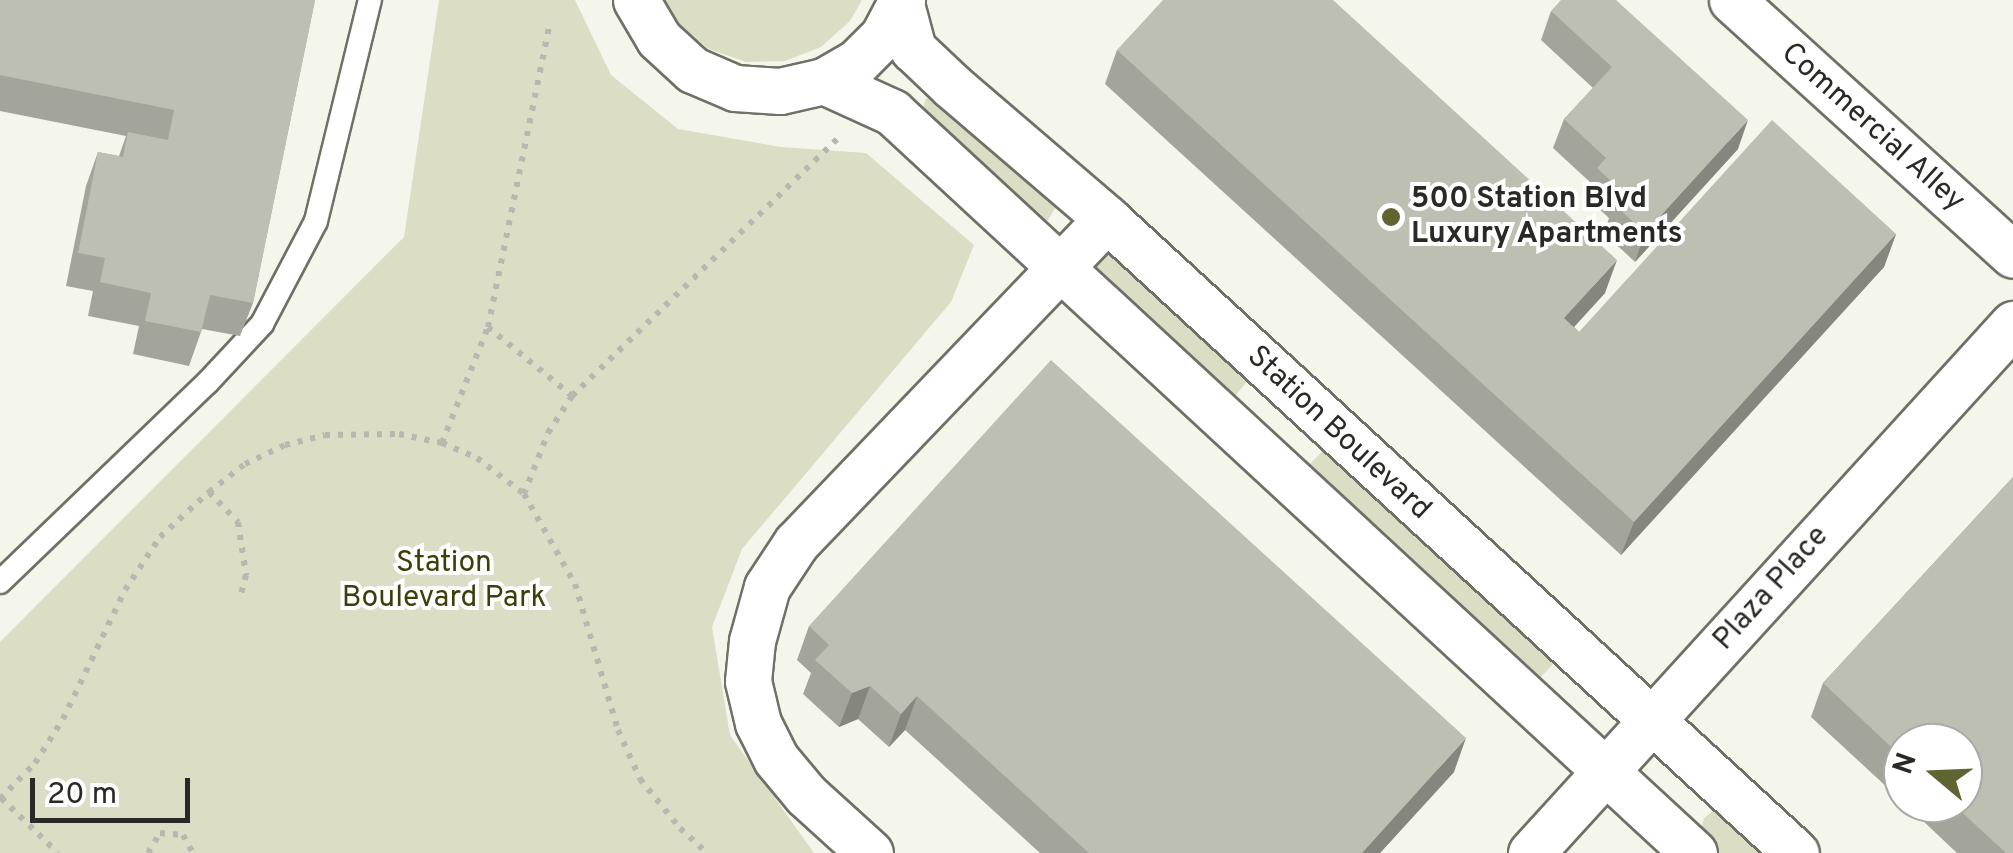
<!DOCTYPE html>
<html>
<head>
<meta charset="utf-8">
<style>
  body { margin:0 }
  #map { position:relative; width:2013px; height:853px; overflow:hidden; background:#f5f6eb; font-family:Overpass,sans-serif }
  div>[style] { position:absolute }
  .green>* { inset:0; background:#dbddc5; transform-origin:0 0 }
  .path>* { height:6px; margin-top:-3px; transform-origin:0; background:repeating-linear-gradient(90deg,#b7b8af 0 5px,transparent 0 13px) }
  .roads { filter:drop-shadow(2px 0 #6f7066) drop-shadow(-2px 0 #6f7066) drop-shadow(0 2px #6f7066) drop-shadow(0 -2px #6f7066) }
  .lane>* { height:22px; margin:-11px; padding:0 11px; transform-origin:11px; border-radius:11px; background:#fff }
  .street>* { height:45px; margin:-22.5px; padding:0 22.5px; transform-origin:22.5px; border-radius:22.5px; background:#fff }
  .wall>* { inset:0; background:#a3a49a }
  .shaded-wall>* { inset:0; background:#85867d }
  .building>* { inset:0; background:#bebfb3 }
  .dots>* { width:28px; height:28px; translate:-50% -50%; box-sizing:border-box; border:5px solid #fff; border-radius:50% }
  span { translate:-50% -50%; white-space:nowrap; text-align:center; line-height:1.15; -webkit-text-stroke:8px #fff; paint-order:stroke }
  .street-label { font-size:30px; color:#292925 }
  .poi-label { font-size:30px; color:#292925; font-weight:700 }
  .left { translate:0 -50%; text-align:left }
  .park-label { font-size:30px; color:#3d3e08 }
  .north { position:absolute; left:1883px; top:723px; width:100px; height:100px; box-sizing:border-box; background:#fff; border:2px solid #a9a9a8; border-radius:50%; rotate:289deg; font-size:28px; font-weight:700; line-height:40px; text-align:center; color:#292925 }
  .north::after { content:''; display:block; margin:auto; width:35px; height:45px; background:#616330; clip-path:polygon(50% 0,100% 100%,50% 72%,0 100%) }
  .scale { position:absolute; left:30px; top:778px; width:160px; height:45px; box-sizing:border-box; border:5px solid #292925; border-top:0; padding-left:12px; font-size:30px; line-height:35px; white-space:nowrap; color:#292925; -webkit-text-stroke:8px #fff; paint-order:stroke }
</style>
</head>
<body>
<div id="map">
  <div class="green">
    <div style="clip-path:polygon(439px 0,575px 0,611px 75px,678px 129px,781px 147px,866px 153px,974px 245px,951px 302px,742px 549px,712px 627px,730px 735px,814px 853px,0 853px,0 642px,404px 237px)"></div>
    <div style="clip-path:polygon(664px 0,862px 0,850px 21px,821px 47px,785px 61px,746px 62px,709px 49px,679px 24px)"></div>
    <div style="clip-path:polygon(936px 93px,1053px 195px,1055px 208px,1048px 220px,1037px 222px,922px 110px,926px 99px)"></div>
    <div style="clip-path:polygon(1118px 254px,1252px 376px,1228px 404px,1092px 268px,1105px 255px)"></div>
    <div style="left:1327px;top:446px;width:314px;height:34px;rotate:43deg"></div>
    <div style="clip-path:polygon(1713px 811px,1727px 813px,1770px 853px,1718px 853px,1701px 830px,1704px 818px)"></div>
  </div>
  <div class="path">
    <div style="left:488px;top:327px;width:109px;rotate:39.4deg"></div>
    <div style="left:442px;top:443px;width:125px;rotate:-68.4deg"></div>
    <div style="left:488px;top:327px;width:310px;rotate:-78.5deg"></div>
    <div style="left:209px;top:492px;width:42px;rotate:46deg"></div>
    <div style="left:238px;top:522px;width:54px;rotate:81.4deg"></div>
    <div style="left:246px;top:575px;width:23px;rotate:105deg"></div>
    <div style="left:524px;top:494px;width:66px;rotate:-68.5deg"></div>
    <div style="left:548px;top:433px;width:44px;rotate:-57deg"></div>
    <div style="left:572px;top:396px;width:369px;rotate:-44.1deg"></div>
    <div style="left:1px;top:798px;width:79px;rotate:44deg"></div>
    <div style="left:0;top:799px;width:50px;rotate:-45.8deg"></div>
    <div style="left:35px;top:763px;width:52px;rotate:-57.5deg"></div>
    <div style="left:63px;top:719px;width:143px;rotate:-64.3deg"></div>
    <div style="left:125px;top:590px;width:64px;rotate:-56.6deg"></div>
    <div style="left:160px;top:537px;width:67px;rotate:-42.6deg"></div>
    <div style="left:209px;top:492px;width:46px;rotate:-37.9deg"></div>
    <div style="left:245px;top:464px;width:44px;rotate:-25.4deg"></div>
    <div style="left:285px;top:445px;width:41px;rotate:-14deg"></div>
    <div style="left:325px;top:435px;width:74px;rotate:-0.8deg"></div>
    <div style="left:399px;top:434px;width:44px;rotate:11.8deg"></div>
    <div style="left:442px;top:443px;width:38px;rotate:23deg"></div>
    <div style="left:477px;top:458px;width:59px;rotate:37.5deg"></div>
    <div style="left:524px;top:494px;width:103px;rotate:60.5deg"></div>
    <div style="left:575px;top:584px;width:152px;rotate:73.6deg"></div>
    <div style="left:618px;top:730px;width:54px;rotate:65.8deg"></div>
    <div style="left:640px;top:779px;width:63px;rotate:50.8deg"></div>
    <div style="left:680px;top:828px;width:37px;rotate:43deg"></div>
    <div style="left:148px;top:853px;width:23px;rotate:-59deg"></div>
    <div style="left:160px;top:833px;width:23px;rotate:5deg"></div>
    <div style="left:183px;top:835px;width:21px;rotate:61deg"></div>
  </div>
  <div class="roads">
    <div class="lane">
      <div style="left:0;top:582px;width:287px;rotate:-43.9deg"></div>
      <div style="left:207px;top:383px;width:81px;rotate:-47deg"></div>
      <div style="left:262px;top:324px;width:116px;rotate:-62.3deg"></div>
      <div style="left:316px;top:221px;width:228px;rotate:-76.3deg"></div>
    </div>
    <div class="street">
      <div style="left:636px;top:0;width:45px;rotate:59.5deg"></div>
      <div style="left:659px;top:39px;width:46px;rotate:42.4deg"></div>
      <div style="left:693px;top:70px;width:46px;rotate:23.2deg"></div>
      <div style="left:735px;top:88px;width:45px;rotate:3.8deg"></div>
      <div style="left:780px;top:91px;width:45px;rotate:-12.8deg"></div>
      <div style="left:824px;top:81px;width:38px;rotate:-30deg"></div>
      <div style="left:857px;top:62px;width:37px;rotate:-45deg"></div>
      <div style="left:883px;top:36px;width:41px;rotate:-62.2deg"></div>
      <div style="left:1732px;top:0;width:379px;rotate:42.2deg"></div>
      <div style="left:901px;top:4px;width:47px;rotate:75.1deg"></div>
      <div style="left:913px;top:49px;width:54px;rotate:43.5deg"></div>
      <div style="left:952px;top:86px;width:204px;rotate:40.6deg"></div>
      <div style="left:1107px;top:219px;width:936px;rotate:42.62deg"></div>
      <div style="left:824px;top:81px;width:75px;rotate:24.5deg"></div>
      <div style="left:892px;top:112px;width:1092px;rotate:42.74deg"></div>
      <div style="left:870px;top:853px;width:86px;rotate:-137.8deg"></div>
      <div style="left:806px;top:795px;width:47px;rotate:-129.8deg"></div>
      <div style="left:776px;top:759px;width:40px;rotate:-116.6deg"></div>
      <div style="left:758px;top:723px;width:43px;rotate:-103.4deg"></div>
      <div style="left:748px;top:681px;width:40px;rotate:-84.3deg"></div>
      <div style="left:752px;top:641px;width:56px;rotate:-74.5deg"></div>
      <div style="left:767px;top:587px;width:53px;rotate:-56.6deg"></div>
      <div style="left:796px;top:543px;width:449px;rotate:-46.2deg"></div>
      <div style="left:1531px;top:853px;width:716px;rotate:-47.66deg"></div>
    </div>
  </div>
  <div class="wall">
    <div style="clip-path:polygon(0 0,315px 0,253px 303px,240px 336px,202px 329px,189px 366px,133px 354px,139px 326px,88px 316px,93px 291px,66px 286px,86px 186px,98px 152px,119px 156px,126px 136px,0 111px)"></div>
    <div style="clip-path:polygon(1551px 11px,1738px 149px,1635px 262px,1604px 233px,1609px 218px,1586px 197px,1591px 183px,1553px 148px,1564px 119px,1593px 88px,1541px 40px)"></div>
    <div style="clip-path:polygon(1117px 50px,1605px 293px,1574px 327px,1579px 332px,1896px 234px,1884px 267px,1621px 555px,1105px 84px)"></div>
    <div style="clip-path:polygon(2013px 477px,2013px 853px,1957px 853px,1904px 803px,1963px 803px,1963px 743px,1903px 743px,1903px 802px,1811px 717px,1823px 683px)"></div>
    <div style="clip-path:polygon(809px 626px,1454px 772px,1380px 853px,1040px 853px,905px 730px,889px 747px,858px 719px,839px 727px,803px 694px,811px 673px,797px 660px)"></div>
  </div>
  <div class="shaded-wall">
    <div style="clip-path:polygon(1748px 120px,1738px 149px,1635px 262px,1645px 233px)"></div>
    <div style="clip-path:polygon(1896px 234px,1884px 267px,1621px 555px,1634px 522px)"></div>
    <div style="clip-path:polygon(1617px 260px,1605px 293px,1552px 351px,1564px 318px)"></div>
    <div style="clip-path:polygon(870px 686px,858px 719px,839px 727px,852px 693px)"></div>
    <div style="clip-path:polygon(917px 696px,905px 730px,889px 747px,901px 714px)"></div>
    <div style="clip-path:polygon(1466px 738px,1454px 772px,1380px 853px,1362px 853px)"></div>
  </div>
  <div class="building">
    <div style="clip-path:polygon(0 0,315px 0,253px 303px,210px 295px,201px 332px,145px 321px,151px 293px,100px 282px,105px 258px,78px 253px,98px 152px,123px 157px,128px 132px,168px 140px,174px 110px,0 75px)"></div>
    <div style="clip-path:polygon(1163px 0,1333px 0,1617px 260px,1564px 318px,1579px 332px,1772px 120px,1896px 234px,1634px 522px,1117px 50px)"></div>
    <div style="clip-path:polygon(1561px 0,1616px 0,1748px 120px,1645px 233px,1614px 204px,1624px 193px,1597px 168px,1606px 158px,1564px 119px,1612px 67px,1551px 11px)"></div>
    <div style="clip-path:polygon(1051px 360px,1466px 738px,1362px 853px,1089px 853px,917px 696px,901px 714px,870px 686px,852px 693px,815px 660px,829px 645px,809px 626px)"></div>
    <div style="clip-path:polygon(2013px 477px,2013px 853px,2006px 853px,1952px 803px,1963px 803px,1963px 743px,1903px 743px,1903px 758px,1823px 683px)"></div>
  </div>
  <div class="dots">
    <div style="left:1391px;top:217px;background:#616330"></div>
  </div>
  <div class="street-label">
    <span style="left:1872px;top:128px;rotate:42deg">Commercial Alley</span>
    <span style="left:1338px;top:434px;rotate:43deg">Station Boulevard</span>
    <span style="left:1772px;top:589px;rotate:-48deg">Plaza Place</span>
  </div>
  <div class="poi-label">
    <span class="left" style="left:1411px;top:217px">500 Station Blvd<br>Luxury Apartments</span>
  </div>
  <div class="park-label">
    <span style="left:444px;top:581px">Station<br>Boulevard Park</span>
  </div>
  <div class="north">N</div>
  <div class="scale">20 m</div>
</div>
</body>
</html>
